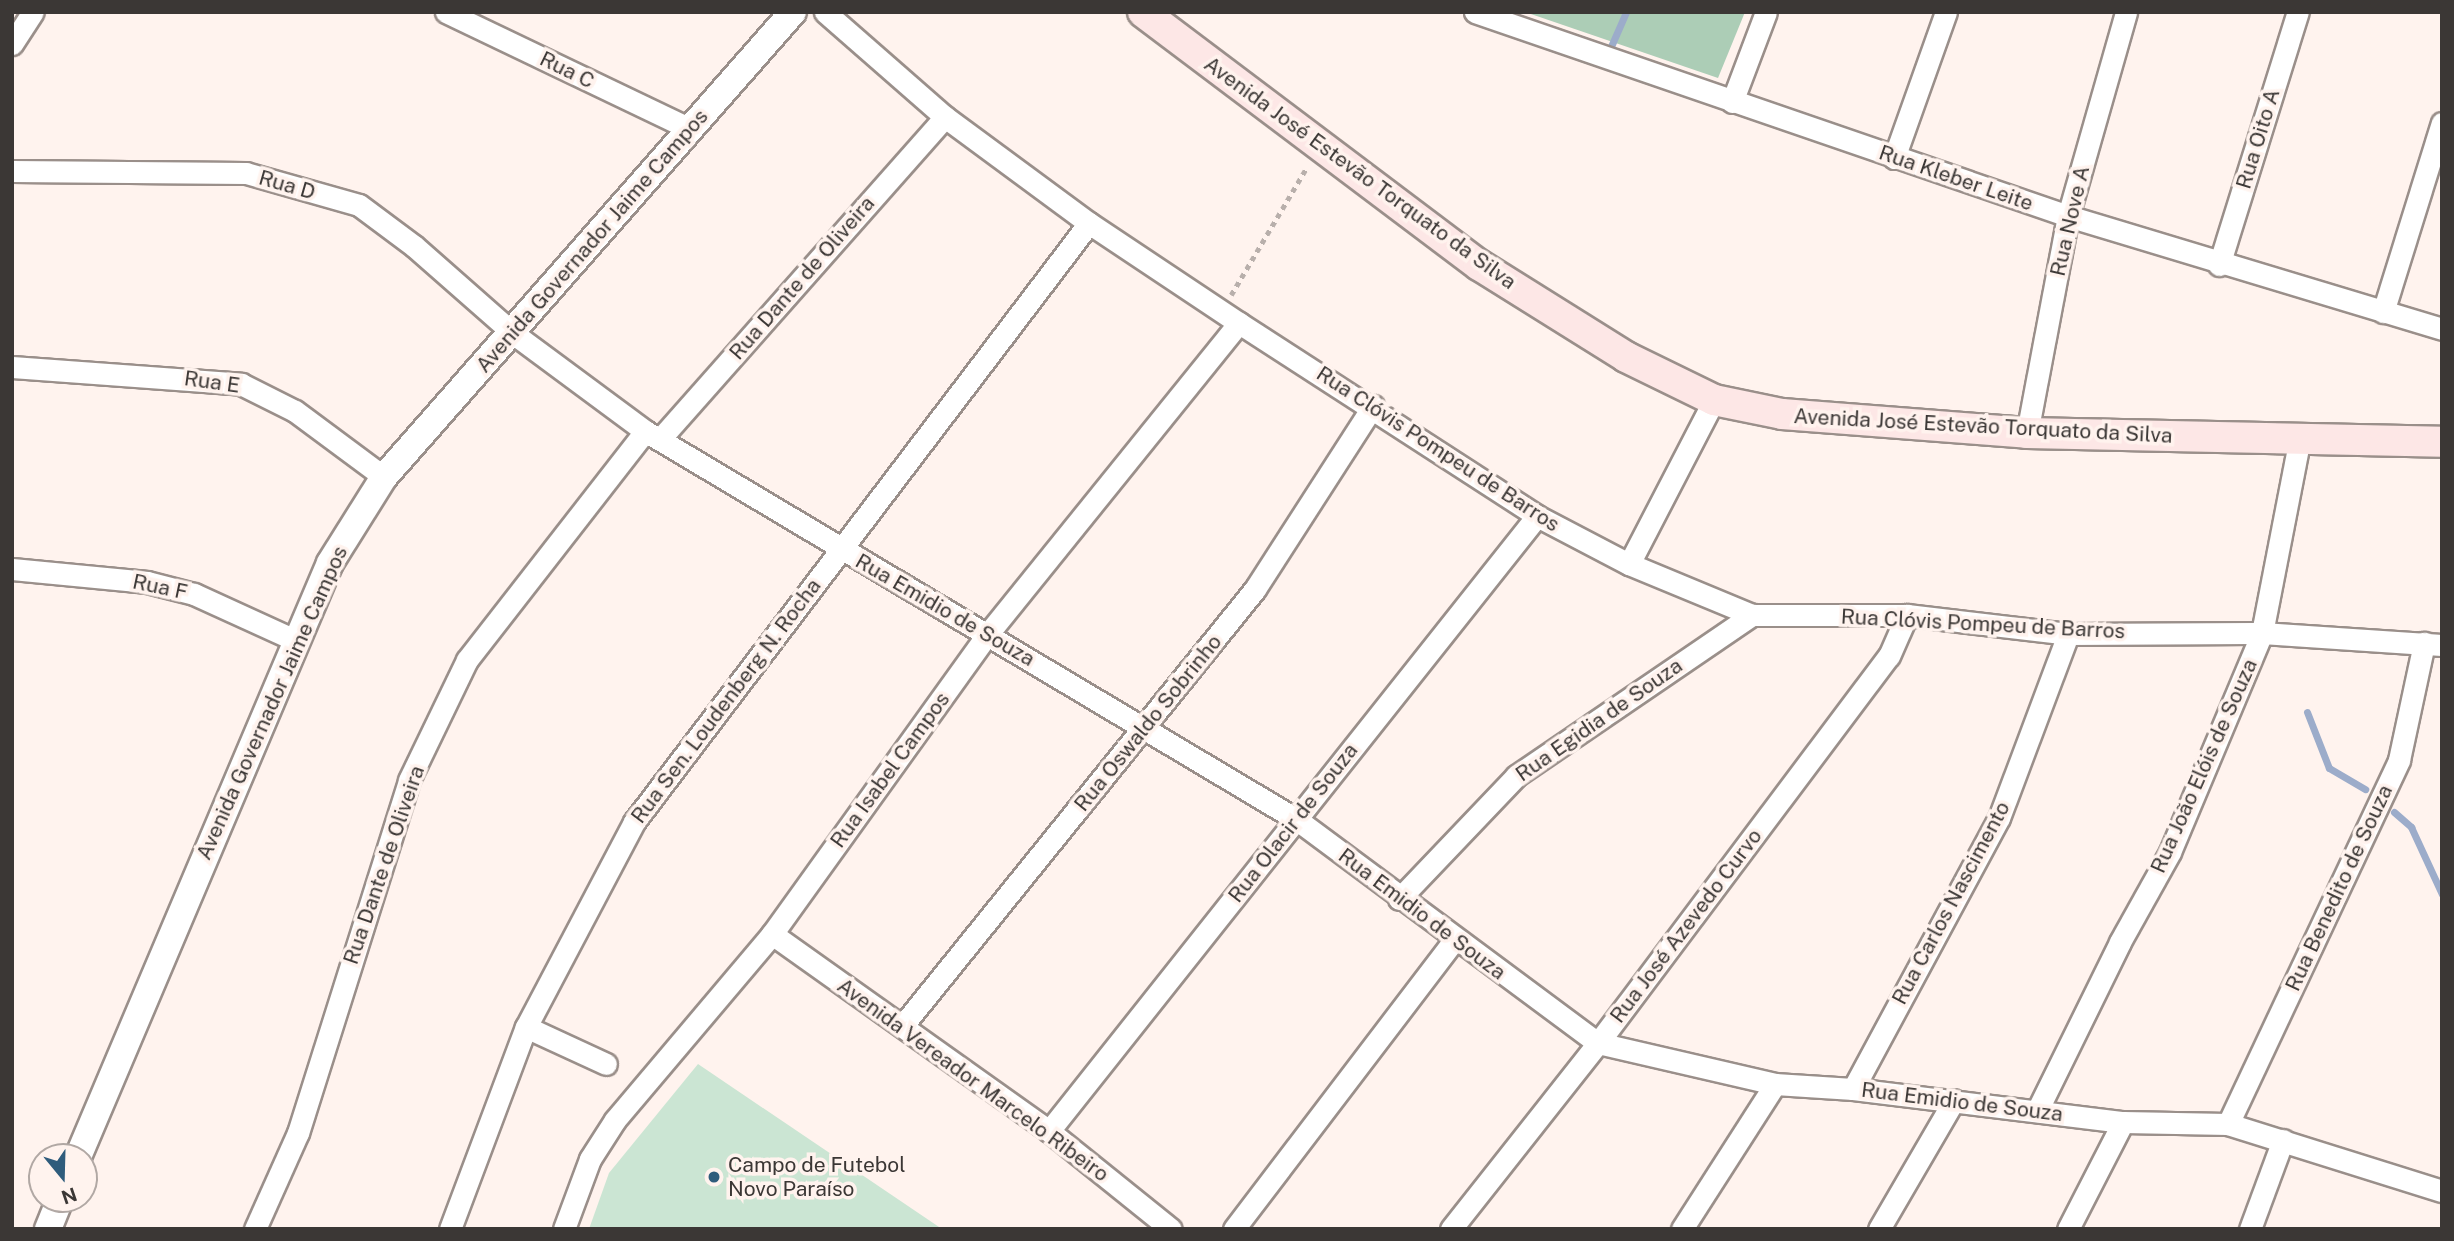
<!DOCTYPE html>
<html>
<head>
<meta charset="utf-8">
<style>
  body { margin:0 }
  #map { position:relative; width:2454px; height:1241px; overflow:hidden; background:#fff3ee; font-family:"Public Sans",sans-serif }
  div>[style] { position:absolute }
  .green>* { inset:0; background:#cbe5d3 }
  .forest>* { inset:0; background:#accdb6 }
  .stream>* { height:7px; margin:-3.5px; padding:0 3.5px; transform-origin:3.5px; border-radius:3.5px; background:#9cacca }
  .path>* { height:4.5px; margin-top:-2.25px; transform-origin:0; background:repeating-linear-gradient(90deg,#b8afab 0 5px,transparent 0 10px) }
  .roads { filter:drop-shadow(2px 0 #9a8f8a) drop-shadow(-2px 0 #9a8f8a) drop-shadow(0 2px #9a8f8a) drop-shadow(0 -2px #9a8f8a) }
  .minor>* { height:21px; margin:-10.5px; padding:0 10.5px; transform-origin:10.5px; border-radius:10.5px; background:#fff }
  .tertiary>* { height:26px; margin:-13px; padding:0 13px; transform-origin:13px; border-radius:13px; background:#fff }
  .secondary>* { height:30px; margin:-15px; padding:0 15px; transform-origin:15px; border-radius:15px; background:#fde7e6 }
  .dots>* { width:19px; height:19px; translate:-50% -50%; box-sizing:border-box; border:4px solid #fff3ee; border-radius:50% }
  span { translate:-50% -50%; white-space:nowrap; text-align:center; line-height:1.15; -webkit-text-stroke:7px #fff3ee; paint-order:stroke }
  .street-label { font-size:21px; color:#3b3735 }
  .poi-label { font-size:21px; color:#3b3735 }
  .left { translate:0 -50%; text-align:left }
  .frame { position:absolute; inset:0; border:14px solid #3b3735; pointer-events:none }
  .north { position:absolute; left:28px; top:1143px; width:70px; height:70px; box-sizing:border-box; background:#fff3ee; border:2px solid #b1a8a4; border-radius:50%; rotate:161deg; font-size:19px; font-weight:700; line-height:28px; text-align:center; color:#3b3735 }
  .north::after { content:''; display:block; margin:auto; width:24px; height:32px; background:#2f5c7c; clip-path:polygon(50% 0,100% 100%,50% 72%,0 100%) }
</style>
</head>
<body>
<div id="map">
  <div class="green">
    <div style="clip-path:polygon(698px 1064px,942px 1229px,589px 1229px,609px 1173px)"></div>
  </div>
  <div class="forest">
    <div style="clip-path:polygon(1525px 12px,1745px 12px,1718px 78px)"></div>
  </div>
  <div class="stream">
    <div style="left:1609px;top:51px;width:43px;rotate:-66.4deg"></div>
    <div style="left:2307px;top:712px;width:60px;rotate:68.6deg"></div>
    <div style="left:2329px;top:768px;width:42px;rotate:30.3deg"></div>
    <div style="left:2394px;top:812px;width:23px;rotate:41deg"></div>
    <div style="left:2411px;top:827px;width:74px;rotate:65.2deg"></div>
  </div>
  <div class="path">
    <div style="left:1231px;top:295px;width:149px;rotate:-59.3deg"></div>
  </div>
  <div class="roads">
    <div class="minor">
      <div style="left:446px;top:12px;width:268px;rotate:25.6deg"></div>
      <div style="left:825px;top:12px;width:159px;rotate:41.2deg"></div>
      <div style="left:945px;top:117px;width:179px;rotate:36.4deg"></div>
      <div style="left:1089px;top:223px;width:180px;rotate:33.7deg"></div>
      <div style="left:1239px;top:323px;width:355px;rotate:32.9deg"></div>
      <div style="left:1537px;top:516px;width:104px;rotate:27.6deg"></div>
      <div style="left:1629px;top:564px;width:133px;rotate:22.5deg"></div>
      <div style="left:1752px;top:615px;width:155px"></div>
      <div style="left:1907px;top:615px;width:162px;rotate:6.7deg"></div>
      <div style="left:2068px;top:634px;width:194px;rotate:-0.3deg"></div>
      <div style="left:2262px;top:633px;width:180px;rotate:3.8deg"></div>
      <div style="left:1475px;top:12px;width:627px;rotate:18.98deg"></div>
      <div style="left:2068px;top:216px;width:391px;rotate:16.8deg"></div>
      <div style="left:12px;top:44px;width:38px;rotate:-57deg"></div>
      <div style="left:1732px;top:102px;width:96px;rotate:-69.3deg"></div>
      <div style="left:1894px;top:158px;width:155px;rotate:-70.4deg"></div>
      <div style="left:12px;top:171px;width:234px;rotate:0.5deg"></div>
      <div style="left:246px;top:173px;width:117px;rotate:15.8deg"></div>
      <div style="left:359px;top:205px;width:69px;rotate:36.7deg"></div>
      <div style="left:414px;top:246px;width:133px;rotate:41.3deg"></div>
      <div style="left:514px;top:334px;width:163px;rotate:36.5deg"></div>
      <div style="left:645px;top:431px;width:758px;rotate:30.8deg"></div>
      <div style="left:1296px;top:819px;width:376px;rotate:36.6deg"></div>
      <div style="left:1598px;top:1043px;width:182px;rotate:13deg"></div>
      <div style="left:1775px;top:1084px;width:78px;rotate:3.7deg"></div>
      <div style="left:1853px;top:1089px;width:272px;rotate:7deg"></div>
      <div style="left:2123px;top:1122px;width:105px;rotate:1.1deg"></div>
      <div style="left:2228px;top:1124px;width:224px;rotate:17.4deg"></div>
      <div style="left:2219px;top:265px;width:265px;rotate:-72.7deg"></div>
      <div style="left:2383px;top:312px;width:198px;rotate:-72.7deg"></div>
      <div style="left:12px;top:367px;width:230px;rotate:4.2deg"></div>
      <div style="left:241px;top:384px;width:60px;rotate:26.6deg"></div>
      <div style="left:295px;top:411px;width:111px;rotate:36.6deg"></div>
      <div style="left:2027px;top:433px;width:221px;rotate:-79.3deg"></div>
      <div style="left:2068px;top:216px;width:212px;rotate:-74.1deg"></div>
      <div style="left:660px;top:439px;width:430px;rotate:-48.5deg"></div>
      <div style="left:1629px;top:564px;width:185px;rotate:-62.6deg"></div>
      <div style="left:12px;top:569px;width:136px;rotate:5.5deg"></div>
      <div style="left:147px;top:582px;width:49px;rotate:14.3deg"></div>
      <div style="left:194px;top:594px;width:113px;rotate:24.5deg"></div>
      <div style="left:1399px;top:899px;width:170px;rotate:-46.4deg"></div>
      <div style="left:1516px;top:776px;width:286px;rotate:-34.3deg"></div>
      <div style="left:772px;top:934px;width:340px;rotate:35.4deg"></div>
      <div style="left:1049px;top:1131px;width:156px;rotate:38.8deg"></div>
      <div style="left:903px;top:1025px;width:560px;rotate:-51.08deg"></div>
      <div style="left:1255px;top:589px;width:218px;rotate:-57.2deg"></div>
      <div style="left:526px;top:1027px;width:88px;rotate:24.8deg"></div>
      <div style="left:1853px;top:1089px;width:308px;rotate:-61.7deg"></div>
      <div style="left:1999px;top:818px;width:197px;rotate:-69.4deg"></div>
      <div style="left:2038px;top:1109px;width:186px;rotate:-63.8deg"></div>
      <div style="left:2120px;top:942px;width:103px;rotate:-60.9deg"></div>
      <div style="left:2170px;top:852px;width:238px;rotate:-67.2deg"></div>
      <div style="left:2262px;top:633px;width:195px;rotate:-79deg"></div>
      <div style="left:2228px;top:1124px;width:402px;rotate:-64.8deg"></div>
      <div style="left:2399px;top:760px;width:120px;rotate:-77.9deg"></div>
      <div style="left:1049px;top:1131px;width:785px;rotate:-51.57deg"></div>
      <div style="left:255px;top:1229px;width:105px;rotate:-65.9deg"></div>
      <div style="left:298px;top:1133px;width:370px;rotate:-72.5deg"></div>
      <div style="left:409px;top:780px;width:133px;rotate:-64.2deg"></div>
      <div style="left:467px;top:660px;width:290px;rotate:-52.1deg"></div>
      <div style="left:450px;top:1229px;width:216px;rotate:-69.4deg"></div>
      <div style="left:526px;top:1027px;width:232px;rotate:-62.2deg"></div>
      <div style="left:634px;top:822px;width:752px;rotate:-52.78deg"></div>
      <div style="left:564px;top:1229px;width:75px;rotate:-69.6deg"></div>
      <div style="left:590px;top:1159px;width:46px;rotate:-57.3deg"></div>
      <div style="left:615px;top:1120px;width:243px;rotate:-49.8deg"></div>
      <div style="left:772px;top:934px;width:368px;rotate:-54.3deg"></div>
      <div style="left:987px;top:635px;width:401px;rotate:-51.1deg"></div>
      <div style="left:1234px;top:1229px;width:363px;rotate:-52.7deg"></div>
      <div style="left:1451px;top:1229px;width:237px;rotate:-51.7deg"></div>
      <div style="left:1598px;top:1043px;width:484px;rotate:-53.1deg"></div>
      <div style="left:1889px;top:656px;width:45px;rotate:-66.3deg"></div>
      <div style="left:1682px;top:1229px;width:172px;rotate:-57.3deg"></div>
      <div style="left:1879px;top:1229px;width:149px;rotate:-59.8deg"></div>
      <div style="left:2068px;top:1229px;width:120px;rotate:-62.8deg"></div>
      <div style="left:2250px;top:1229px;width:95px;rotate:-69.7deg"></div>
    </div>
    <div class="tertiary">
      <div style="left:78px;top:1157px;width:645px;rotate:-67.01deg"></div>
      <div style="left:330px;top:563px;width:102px;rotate:-57.9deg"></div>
      <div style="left:384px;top:477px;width:619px;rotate:-48.67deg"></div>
      <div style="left:48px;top:1229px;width:32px;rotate:-68deg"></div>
    </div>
    <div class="secondary">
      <div style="left:1143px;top:12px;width:421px;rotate:37deg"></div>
      <div style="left:1479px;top:265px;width:173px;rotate:32deg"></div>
      <div style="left:1626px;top:357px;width:98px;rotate:26deg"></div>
      <div style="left:1714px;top:400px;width:69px;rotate:11.6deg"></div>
      <div style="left:1782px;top:414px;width:246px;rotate:4.4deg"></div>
      <div style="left:2027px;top:433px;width:415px;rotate:1.2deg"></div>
    </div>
  </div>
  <div class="dots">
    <div style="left:714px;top:1177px;background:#2f5c7c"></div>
  </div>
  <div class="street-label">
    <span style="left:567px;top:70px;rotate:26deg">Rua C</span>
    <span style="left:2258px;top:139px;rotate:-73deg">Rua Oito A</span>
    <span style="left:1360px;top:173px;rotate:36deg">Avenida José Estevão Torquato da Silva</span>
    <span style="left:1956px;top:178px;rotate:19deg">Rua Kleber Leite</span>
    <span style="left:287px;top:185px;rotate:16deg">Rua D</span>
    <span style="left:2070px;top:221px;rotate:-77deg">Rua Nove A</span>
    <span style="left:592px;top:241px;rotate:-49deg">Avenida Governador Jaime Campos</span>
    <span style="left:802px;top:278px;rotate:-49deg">Rua Dante de Oliveira</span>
    <span style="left:212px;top:382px;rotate:8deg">Rua E</span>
    <span style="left:1983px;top:426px;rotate:3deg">Avenida José Estevão Torquato da Silva</span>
    <span style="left:1438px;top:449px;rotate:33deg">Rua Clóvis Pompeu de Barros</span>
    <span style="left:160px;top:587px;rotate:12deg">Rua F</span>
    <span style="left:945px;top:610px;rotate:30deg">Rua Emidio de Souza</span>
    <span style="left:1983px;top:624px;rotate:3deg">Rua Clóvis Pompeu de Barros</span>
    <span style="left:726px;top:701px;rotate:-53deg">Rua Sen. Loudenberg N. Rocha</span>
    <span style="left:272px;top:703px;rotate:-66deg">Avenida Governador Jaime Campos</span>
    <span style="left:1599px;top:720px;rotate:-35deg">Rua Egidia de Souza</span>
    <span style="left:1148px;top:723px;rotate:-51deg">Rua Oswaldo Sobrinho</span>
    <span style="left:2204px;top:766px;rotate:-66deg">Rua João Elóis de Souza</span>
    <span style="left:890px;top:770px;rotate:-54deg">Rua Isabel Campos</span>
    <span style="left:1293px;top:823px;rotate:-52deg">Rua Olacir de Souza</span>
    <span style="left:384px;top:865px;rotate:-71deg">Rua Dante de Oliveira</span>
    <span style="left:2339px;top:888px;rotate:-65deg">Rua Benedito de Souza</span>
    <span style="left:1951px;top:903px;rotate:-62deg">Rua Carlos Nascimento</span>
    <span style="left:1422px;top:914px;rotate:37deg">Rua Emidio de Souza</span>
    <span style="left:1686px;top:926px;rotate:-53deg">Rua José Azevedo Curvo</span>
    <span style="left:973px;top:1080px;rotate:36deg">Avenida Vereador Marcelo Ribeiro</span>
    <span style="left:1962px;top:1102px;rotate:7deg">Rua Emidio de Souza</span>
  </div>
  <div class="poi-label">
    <span class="left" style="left:728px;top:1177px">Campo de Futebol<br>Novo Paraíso</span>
  </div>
  <div class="frame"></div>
  <div class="north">N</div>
</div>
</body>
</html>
